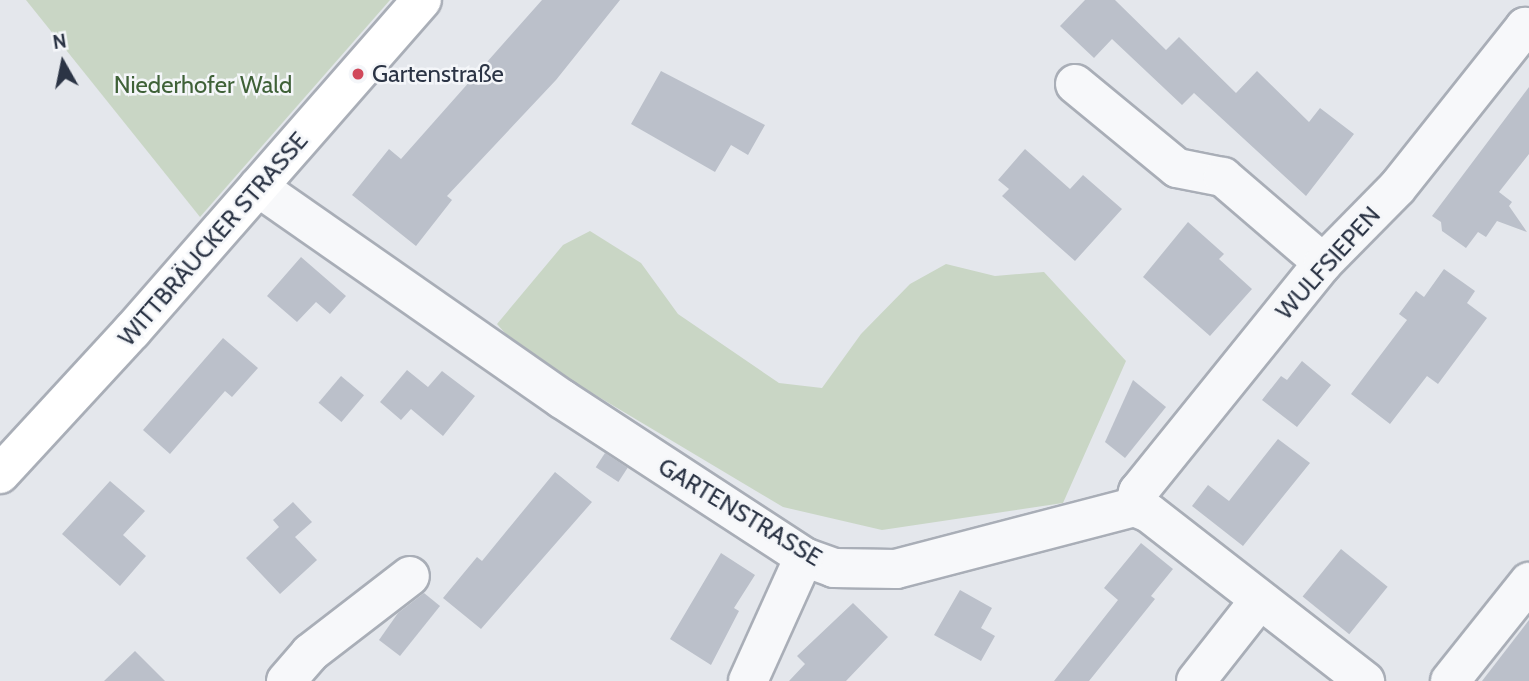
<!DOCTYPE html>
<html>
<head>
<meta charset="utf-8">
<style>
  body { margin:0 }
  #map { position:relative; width:1529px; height:681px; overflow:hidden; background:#e4e7ec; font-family:Cabin,sans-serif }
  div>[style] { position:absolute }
  .green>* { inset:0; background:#c9d6c5 }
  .building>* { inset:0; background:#bbc0ca; transform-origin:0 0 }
  .roads { filter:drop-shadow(2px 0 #a9aeb7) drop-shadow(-2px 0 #a9aeb7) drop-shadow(0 2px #a9aeb7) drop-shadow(0 -2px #a9aeb7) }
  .minor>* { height:38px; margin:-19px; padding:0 19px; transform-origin:19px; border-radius:19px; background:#f7f8fa }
  .major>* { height:38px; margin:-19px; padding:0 19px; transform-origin:19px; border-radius:19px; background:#fff }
  .dots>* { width:19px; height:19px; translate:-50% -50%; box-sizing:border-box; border:4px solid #f4f6f9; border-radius:50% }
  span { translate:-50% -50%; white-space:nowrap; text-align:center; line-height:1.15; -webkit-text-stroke:5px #f4f6f9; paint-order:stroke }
  .poi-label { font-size:24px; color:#2b3445 }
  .left { translate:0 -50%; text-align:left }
  .park-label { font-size:24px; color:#3f6138 }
  .street-label { font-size:24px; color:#2b3445 }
  .north { position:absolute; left:28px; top:28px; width:70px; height:70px; -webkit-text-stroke:5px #f4f6f9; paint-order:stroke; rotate:351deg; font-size:19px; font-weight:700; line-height:28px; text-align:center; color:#2b3445 }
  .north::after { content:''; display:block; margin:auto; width:24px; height:32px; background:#2b3445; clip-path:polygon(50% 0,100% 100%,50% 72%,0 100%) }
</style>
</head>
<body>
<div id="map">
  <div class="green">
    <div style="clip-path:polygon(26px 0,390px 0,200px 217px)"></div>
    <div style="clip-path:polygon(590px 231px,641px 263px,678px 314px,779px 383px,822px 388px,861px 334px,910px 284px,946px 264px,995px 276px,1044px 272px,1126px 361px,1063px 503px,882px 530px,783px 507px,520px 350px,497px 324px,563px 245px)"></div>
  </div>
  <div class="building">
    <div style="clip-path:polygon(542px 0,620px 0,556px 80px,447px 196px,452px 200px,416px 246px,352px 195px,389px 149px,401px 159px)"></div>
    <div style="clip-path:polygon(1085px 0,1115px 0,1166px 50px,1179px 37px,1236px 93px,1257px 71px,1309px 122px,1320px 108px,1354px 134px,1306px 196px,1194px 93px,1182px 105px,1112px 39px,1094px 58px,1060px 26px)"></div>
    <div style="clip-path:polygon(661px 71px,765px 125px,748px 155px,731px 145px,715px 172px,631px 124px)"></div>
    <div style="clip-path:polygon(1529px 87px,1529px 154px,1499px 192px,1512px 202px,1509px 206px,1527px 232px,1497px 221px,1486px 237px,1478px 232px,1466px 248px,1442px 231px,1441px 222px,1432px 216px)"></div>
    <div style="clip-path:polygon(1025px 149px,1070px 189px,1083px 175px,1122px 209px,1075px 261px,1002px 196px,1009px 189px,998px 180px)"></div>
    <div style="clip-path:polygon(1188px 222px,1224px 254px,1219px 259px,1252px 289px,1210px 336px,1143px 277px)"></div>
    <div style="clip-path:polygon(301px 257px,346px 296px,330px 314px,316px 302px,297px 322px,267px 296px)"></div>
    <div style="clip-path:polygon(1444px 269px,1475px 291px,1467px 303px,1487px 318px,1438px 384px,1427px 376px,1390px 424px,1351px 394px,1407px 320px,1399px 314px,1416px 291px,1424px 297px)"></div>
    <div style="clip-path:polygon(223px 338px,258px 368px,232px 397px,225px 391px,170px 454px,143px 430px)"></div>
    <div style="clip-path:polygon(1302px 361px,1331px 385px,1297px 427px,1262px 400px,1281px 376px,1287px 380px)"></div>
    <div style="clip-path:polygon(407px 370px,428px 387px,442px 371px,475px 396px,443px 436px,411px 409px,401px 420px,380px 402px)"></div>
    <div style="left:341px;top:376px;width:30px;height:35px;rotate:40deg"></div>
    <div style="clip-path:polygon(1133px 380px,1166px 407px,1125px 458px,1105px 442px)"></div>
    <div style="clip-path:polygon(1278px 439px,1310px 463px,1243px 546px,1192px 506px,1208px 485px,1229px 501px)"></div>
    <div style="left:605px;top:453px;width:27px;height:17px;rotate:33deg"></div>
    <div style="clip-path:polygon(555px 472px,592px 502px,481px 629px,443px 598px,477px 557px,482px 561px)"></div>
    <div style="clip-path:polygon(110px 481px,145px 511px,123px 535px,146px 556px,120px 586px,62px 534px)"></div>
    <div style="clip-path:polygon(293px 502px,312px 522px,295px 537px,317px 560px,280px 594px,246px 558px,279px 527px,273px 520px)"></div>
    <div style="clip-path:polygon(1141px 543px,1173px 569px,1151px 596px,1155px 599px,1089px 681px,1054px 681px,1118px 600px,1104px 588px)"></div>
    <div style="left:1341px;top:549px;width:60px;height:61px;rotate:39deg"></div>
    <div style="clip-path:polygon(721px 553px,755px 575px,734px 608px,739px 611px,711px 665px,670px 639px)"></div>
    <div style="clip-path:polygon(960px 590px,992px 608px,981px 628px,995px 636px,981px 661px,934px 635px)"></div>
    <div style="clip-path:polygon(424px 593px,440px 606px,400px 656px,379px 640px,398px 613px)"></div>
    <div style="clip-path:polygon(853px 603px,888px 637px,846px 681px,789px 681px,805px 664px,797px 656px)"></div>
    <div style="clip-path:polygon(1529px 620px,1529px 681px,1482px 681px)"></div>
    <div style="clip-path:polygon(135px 651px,165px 681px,104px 681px)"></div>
  </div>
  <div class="roads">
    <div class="minor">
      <div style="left:1075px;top:84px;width:132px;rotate:39.5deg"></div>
      <div style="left:1177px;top:168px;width:47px;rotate:11.1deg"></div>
      <div style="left:1223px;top:177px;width:132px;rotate:40.7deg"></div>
      <div style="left:258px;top:187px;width:371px;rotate:34.9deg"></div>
      <div style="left:562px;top:399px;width:289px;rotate:33.1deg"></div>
      <div style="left:804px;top:557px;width:32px;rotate:20deg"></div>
      <div style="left:834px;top:568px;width:62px;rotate:0.9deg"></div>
      <div style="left:896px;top:569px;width:246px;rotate:-14.6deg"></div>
      <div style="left:1134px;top:507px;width:16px;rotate:22deg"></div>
      <div style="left:1149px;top:513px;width:274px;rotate:37.9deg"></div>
      <div style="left:1134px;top:507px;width:16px;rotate:-75deg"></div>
      <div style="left:1138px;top:492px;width:294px;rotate:-51.1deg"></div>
      <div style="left:1323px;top:263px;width:105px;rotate:-45.4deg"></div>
      <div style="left:1397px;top:188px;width:206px;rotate:-51.5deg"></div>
      <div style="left:1525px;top:27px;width:4px;rotate:27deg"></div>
      <div style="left:286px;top:681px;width:37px;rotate:-49deg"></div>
      <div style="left:310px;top:653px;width:126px;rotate:-37.6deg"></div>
      <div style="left:748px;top:681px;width:136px;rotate:-65.7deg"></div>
      <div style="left:1196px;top:681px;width:102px;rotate:-51.8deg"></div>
      <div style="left:1450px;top:681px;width:127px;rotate:-51.4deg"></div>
    </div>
    <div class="major">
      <div style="left:0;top:474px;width:195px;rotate:-47.3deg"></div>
      <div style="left:132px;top:331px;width:440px;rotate:-48.8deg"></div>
    </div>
  </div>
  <div class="dots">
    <div style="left:358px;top:74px;background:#d1495b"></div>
  </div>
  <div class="poi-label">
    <span class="left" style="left:372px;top:74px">Gartenstraße</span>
  </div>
  <div class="park-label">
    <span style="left:203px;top:85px">Niederhofer Wald</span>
  </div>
  <div class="street-label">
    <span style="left:213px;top:239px;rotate:-49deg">WITTBRÄUCKER STRASSE</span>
    <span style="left:1328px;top:263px;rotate:-48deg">WULFSIEPEN</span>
    <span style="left:740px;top:512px;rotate:31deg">GARTENSTRASSE</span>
  </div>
  <div class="north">N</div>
</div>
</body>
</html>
